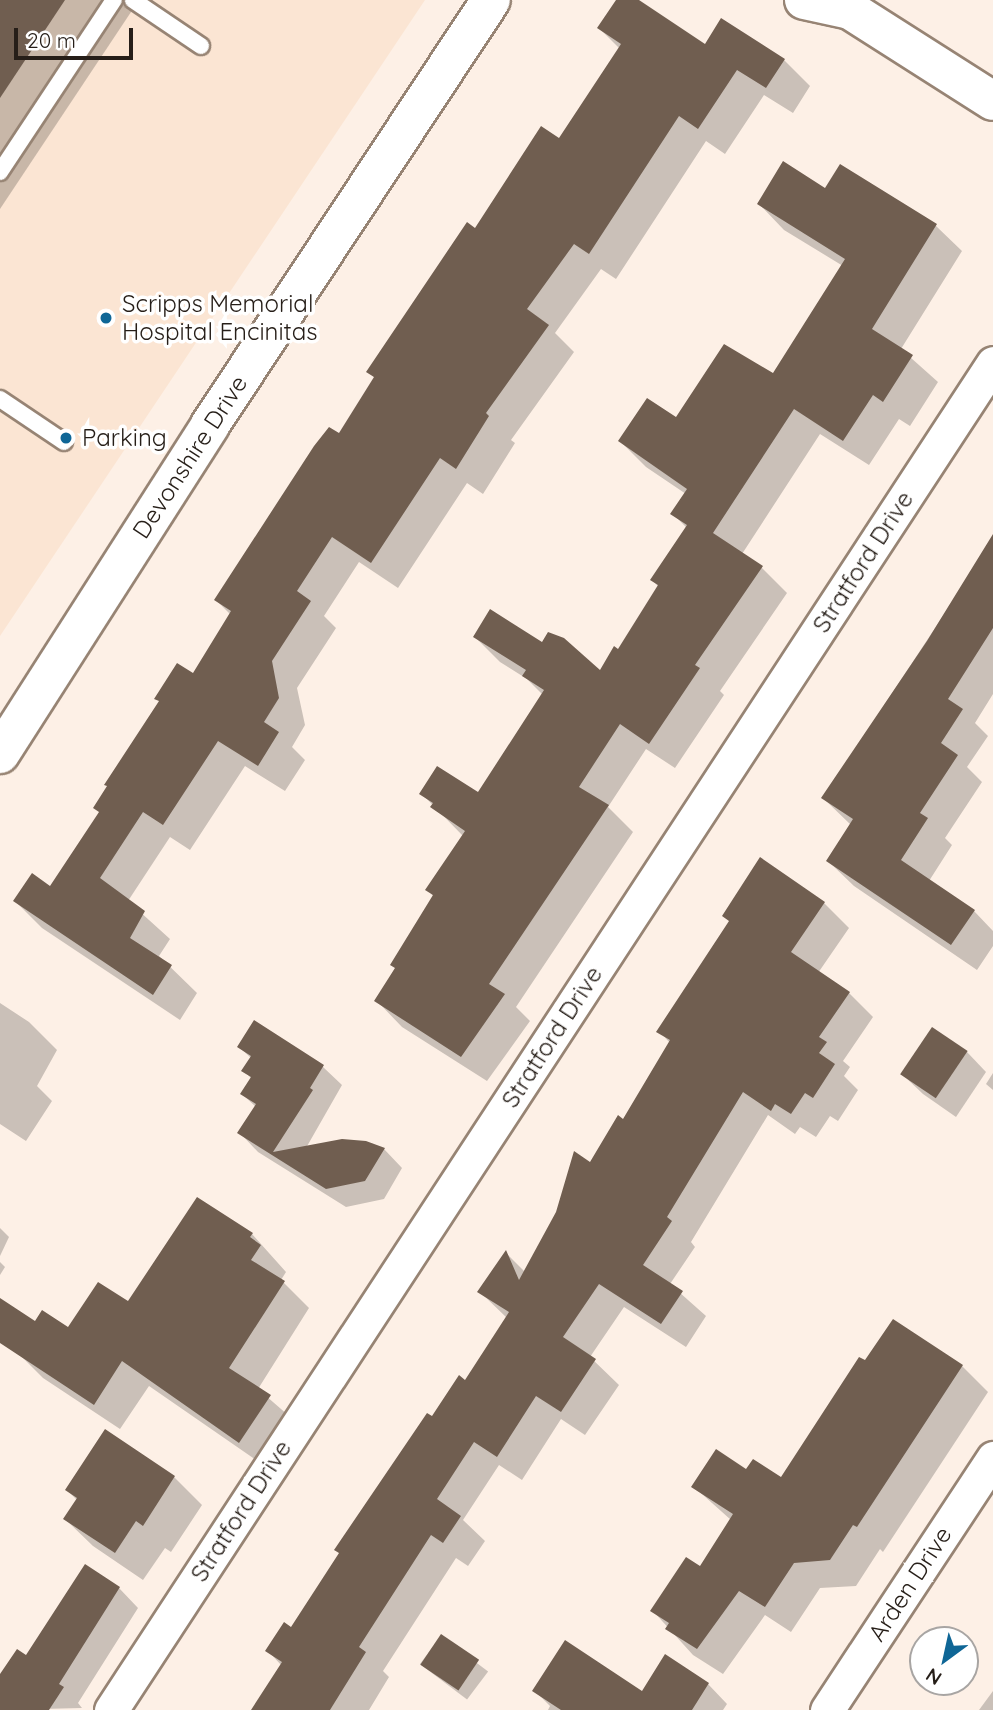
<!DOCTYPE html>
<html>
<head>
<meta charset="utf-8">
<style>
  body { margin:0 }
  #map { position:relative; width:993px; height:1710px; overflow:hidden; background:#fdf0e6; font-family:Quicksand,sans-serif }
  div>[style] { position:absolute }
  .built>* { inset:0; background:#fbe5d3 }
  .shadow>* { inset:0; background:#0003; transform-origin:0 0 }
  .building>* { inset:0; background:#705e50; transform-origin:0 0 }
  .roads { filter:drop-shadow(2px 0 #978474) drop-shadow(-2px 0 #978474) drop-shadow(0 2px #978474) drop-shadow(0 -2px #978474) }
  .lane>* { height:16px; margin:-8px; padding:0 8px; transform-origin:8px; border-radius:8px; background:#fff }
  .street>* { height:33px; margin:-16.5px; padding:0 16.5px; transform-origin:16.5px; border-radius:16.5px; background:#fff }
  .secondary>* { height:38px; margin:-19px; padding:0 19px; transform-origin:19px; border-radius:19px; background:#fff }
  .dots>* { width:19px; height:19px; translate:-50% -50%; box-sizing:border-box; border:4px solid #fff; border-radius:50% }
  span { translate:-50% -50%; white-space:nowrap; text-align:center; line-height:1.15; -webkit-text-stroke:7px #fff; paint-order:stroke }
  .poi-label { font-size:24px; color:#261e18 }
  .left { translate:0 -50%; text-align:left }
  .street-label { font-size:24px; color:#261e18 }
  .north { position:absolute; left:909px; top:1626px; width:70px; height:70px; box-sizing:border-box; background:#fff; border:2px solid #a8a5a3; border-radius:50%; rotate:213deg; font-size:19px; font-weight:700; line-height:28px; text-align:center; color:#261e18 }
  .north::after { content:''; display:block; margin:auto; width:24px; height:32px; background:#0f6696; clip-path:polygon(50% 0,100% 100%,50% 72%,0 100%) }
  .scale { position:absolute; left:14px; top:28px; width:119px; height:32px; box-sizing:border-box; border:4px solid #261e18; border-top:0; padding-left:9px; font-size:21px; line-height:24px; white-space:nowrap; color:#261e18; -webkit-text-stroke:5px #fff; paint-order:stroke }
</style>
</head>
<body>
<div id="map">
  <div class="built">
    <div style="clip-path:polygon(0 0,425px 0,0 636px)"></div>
  </div>
  <div class="shadow">
    <div style="clip-path:polygon(0 0,139px 0,0 209px)"></div>
    <div style="clip-path:polygon(618px 0,636px 0,705px 46px,784px 60px,810px 86px,793px 113px,764px 95px,725px 154px,706px 141px,616px 279px,601px 269px,555px 333px,574px 352px,511px 440px,515px 443px,483px 494px,467px 483px,398px 588px,359px 562px,324px 616px,336px 628px,297px 688px,305px 725px,292px 747px,305px 760px,285px 791px,245px 766px,190px 850px,170px 837px,128px 901px,170px 939px,159px 956px,197px 993px,180px 1020px,42px 928px,15px 901px,50px 888px,194px 676px,231px 615px,216px 600px,339px 436px,375px 378px,369px 372px,476px 230px,559px 140px,620px 49px,599px 28px)"></div>
    <div style="clip-path:polygon(841px 167px,936px 226px,962px 251px,901px 349px,938px 382px,910px 426px,899px 419px,869px 465px,820px 434px,742px 554px,761px 567px,787px 593px,720px 691px,724px 695px,675px 768px,646px 749px,608px 807px,633px 832px,516px 1007px,530px 1021px,487px 1081px,402px 1027px,377px 1001px,434px 897px,428px 890px,463px 836px,422px 794px,478px 795px,543px 695px,527px 679px,500px 662px,475px 637px,542px 644px,600px 673px,619px 651px,659px 587px,652px 580px,687px 528px,673px 514px,686px 494px,646px 467px,620px 441px,774px 376px,843px 266px,784px 230px,759px 204px,826px 190px)"></div>
    <div style="clip-path:polygon(993px 540px,993px 694px,975px 723px,988px 736px,967px 767px,982px 782px,945px 838px,952px 845px,929px 881px,974px 911px,993px 931px,993px 946px,977px 970px,854px 886px,828px 861px,851px 825px,823px 798px)"></div>
    <div style="clip-path:polygon(760px 859px,824px 903px,849px 928px,818px 973px,849px 993px,873px 1017px,843px 1061px,850px 1067px,844px 1076px,858px 1090px,838px 1121px,830px 1116px,816px 1137px,800px 1127px,795px 1134px,768px 1115px,691px 1242px,695px 1247px,670px 1284px,706px 1316px,686px 1347px,624px 1307px,590px 1357px,619px 1385px,585px 1435px,561px 1419px,522px 1480px,499px 1465px,463px 1520px,485px 1541px,468px 1566px,456px 1558px,383px 1671px,389px 1677px,369px 1710px,253px 1710px,282px 1666px,268px 1651px,292px 1629px,433px 1418px,466px 1382px,507px 1318px,479px 1291px,506px 1253px,525px 1272px,590px 1165px,624px 1121px,670px 1043px,659px 1031px,731px 922px)"></div>
    <div style="clip-path:polygon(0 1003px,29px 1022px,57px 1050px,37px 1086px,52px 1101px,26px 1141px,0 1124px)"></div>
    <div style="clip-path:polygon(255px 1023px,323px 1067px,342px 1085px,306px 1148px,384px 1149px,402px 1168px,384px 1199px,346px 1207px,258px 1152px,240px 1133px,256px 1107px,242px 1094px,252px 1079px,243px 1070px,251px 1058px,239px 1047px)"></div>
    <div style="clip-path:polygon(967px 1052px,986px 1072px,956px 1117px,923px 1094px,903px 1075px)"></div>
    <div style="clip-path:polygon(993px 1073px,993px 1090px,986px 1084px)"></div>
    <div style="clip-path:polygon(0 1228px,9px 1237px,0 1256px)"></div>
    <div style="clip-path:polygon(252px 1234px,286px 1272px,281px 1280px,309px 1308px,258px 1389px,296px 1422px,266px 1467px,149px 1386px,120px 1429px,43px 1378px,17px 1352px,128px 1304px)"></div>
    <div style="clip-path:polygon(0 1262px,5px 1267px,0 1275px)"></div>
    <div style="clip-path:polygon(866px 1363px,962px 1366px,988px 1392px,883px 1552px,880px 1549px,856px 1586px,820px 1588px,791px 1632px,765px 1615px,723px 1674px,693px 1655px,653px 1611px,700px 1568px,731px 1520px,693px 1486px,747px 1471px,782px 1480px)"></div>
    <div style="clip-path:polygon(174px 1477px,202px 1505px,171px 1552px,165px 1548px,143px 1580px,93px 1546px,65px 1519px,77px 1500px,67px 1490px)"></div>
    <div style="clip-path:polygon(85px 1566px,119px 1588px,138px 1608px,78px 1703px,82px 1708px,0 1710px,0 1677px,27px 1658px)"></div>
    <div style="left:441px;top:1636px;width:59px;height:35px;rotate:37deg"></div>
    <div style="clip-path:polygon(708px 1684px,727px 1704px,723px 1710px,548px 1710px,550px 1706px,534px 1690px,642px 1694px)"></div>
    <div style="clip-path:polygon(993px 1691px,993px 1710px,979px 1710px)"></div>
  </div>
  <div class="building">
    <div style="clip-path:polygon(0 0,65px 0,0 98px)"></div>
    <div style="clip-path:polygon(616px 0,639px 0,705px 44px,721px 18px,785px 59px,766px 88px,737px 70px,698px 129px,679px 116px,589px 254px,574px 244px,527px 309px,549px 325px,486px 413px,489px 416px,456px 469px,440px 458px,371px 563px,332px 537px,297px 591px,311px 601px,272px 661px,279px 698px,264px 722px,279px 732px,258px 766px,218px 741px,163px 825px,143px 812px,100px 878px,145px 911px,130px 938px,172px 965px,153px 995px,13px 901px,32px 873px,50px 886px,99px 812px,93px 808px,107px 786px,104px 785px,159px 701px,154px 699px,177px 663px,193px 673px,231px 611px,214px 600px,314px 446px,329px 427px,339px 433px,374px 377px,366px 372px,467px 222px,475px 228px,541px 126px,559px 138px,621px 44px,597px 28px)"></div>
    <div style="clip-path:polygon(783px 161px,825px 188px,840px 164px,937px 224px,872px 329px,913px 355px,883px 402px,873px 395px,843px 441px,794px 409px,713px 533px,763px 566px,695px 665px,700px 668px,649px 744px,620px 724px,579px 787px,609px 805px,489px 984px,505px 994px,461px 1057px,374px 1001px,395px 968px,390px 965px,433px 895px,425px 890px,465px 831px,430px 807px,433px 803px,419px 794px,437px 766px,478px 792px,544px 690px,522px 676px,526px 670px,473px 637px,490px 609px,542px 642px,548px 632px,564px 638px,600px 670px,614px 646px,618px 649px,658px 585px,650px 580px,687px 525px,670px 514px,687px 489px,618px 441px,647px 398px,676px 417px,724px 344px,773px 373px,845px 259px,757px 204px)"></div>
    <div style="clip-path:polygon(993px 534px,993px 628px,948px 699px,963px 709px,941px 743px,958px 755px,920px 813px,928px 818px,901px 860px,975px 910px,951px 945px,826px 861px,853px 819px,821px 798px,927px 641px)"></div>
    <div style="clip-path:polygon(760px 857px,825px 902px,791px 952px,850px 992px,819px 1037px,827px 1042px,819px 1053px,835px 1064px,813px 1098px,805px 1093px,791px 1114px,775px 1104px,771px 1111px,743px 1092px,667px 1217px,672px 1221px,643px 1265px,683px 1291px,661px 1324px,599px 1284px,563px 1337px,596px 1359px,561px 1412px,536px 1396px,497px 1457px,474px 1442px,437px 1499px,461px 1516px,443px 1543px,431px 1535px,359px 1647px,366px 1652px,330px 1710px,251px 1710px,282px 1662px,265px 1651px,284px 1622px,291px 1627px,339px 1553px,334px 1550px,427px 1413px,432px 1416px,459px 1375px,465px 1380px,509px 1312px,477px 1292px,506px 1250px,519px 1280px,556px 1212px,574px 1151px,590px 1162px,618px 1115px,623px 1119px,670px 1040px,656px 1032px,729px 921px,722px 916px)"></div>
    <div style="clip-path:polygon(254px 1020px,324px 1065px,310px 1088px,313px 1090px,273px 1152px,342px 1139px,366px 1141px,385px 1148px,365px 1181px,326px 1189px,237px 1133px,256px 1104px,240px 1094px,251px 1077px,241px 1071px,251px 1056px,237px 1047px)"></div>
    <div style="left:932px;top:1027px;width:43px;height:57px;rotate:34deg"></div>
    <div style="clip-path:polygon(197px 1197px,253px 1233px,250px 1237px,261px 1245px,251px 1260px,285px 1281px,229px 1368px,271px 1395px,239px 1443px,122px 1361px,94px 1405px,0 1343px,0 1298px,35px 1321px,42px 1310px,68px 1327px,98px 1282px,128px 1301px)"></div>
    <div style="clip-path:polygon(893px 1319px,963px 1365px,857px 1527px,853px 1525px,830px 1560px,794px 1563px,765px 1607px,739px 1591px,697px 1649px,665px 1629px,669px 1623px,650px 1611px,686px 1557px,700px 1566px,733px 1514px,691px 1487px,716px 1449px,746px 1469px,753px 1459px,781px 1477px,859px 1357px,865px 1360px)"></div>
    <div style="clip-path:polygon(105px 1429px,175px 1476px,143px 1526px,136px 1521px,115px 1553px,63px 1519px,77px 1498px,65px 1490px)"></div>
    <div style="clip-path:polygon(85px 1564px,120px 1587px,59px 1684px,64px 1687px,49px 1710px,0 1710px,0 1674px,17px 1649px,26px 1655px)"></div>
    <div style="left:441px;top:1634px;width:46px;height:37px;rotate:34deg"></div>
    <div style="clip-path:polygon(565px 1640px,642px 1691px,665px 1654px,709px 1683px,692px 1710px,561px 1710px,532px 1691px)"></div>
  </div>
  <div class="roads">
    <div class="lane">
      <div style="left:133px;top:0;width:82px;rotate:34.1deg"></div>
      <div style="left:0;top:172px;width:206px;rotate:-56.5deg"></div>
      <div style="left:0;top:399px;width:77px;rotate:33.9deg"></div>
    </div>
    <div class="street">
      <div style="left:111px;top:1710px;width:1610px;rotate:-56.78deg"></div>
      <div style="left:827px;top:1710px;width:302px;rotate:-56.6deg"></div>
    </div>
    <div class="secondary">
      <div style="left:804px;top:0;width:47px;rotate:12.3deg"></div>
      <div style="left:841px;top:0;width:13px;rotate:48deg"></div>
      <div style="left:850px;top:10px;width:169px;rotate:32.5deg"></div>
      <div style="left:0;top:754px;width:390px;rotate:-57.4deg"></div>
      <div style="left:210px;top:425px;width:509px;rotate:-56.53deg"></div>
    </div>
  </div>
  <div class="dots">
    <div style="left:106px;top:318px;background:#0f6696"></div>
    <div style="left:66px;top:438px;background:#0f6696"></div>
  </div>
  <div class="poi-label">
    <span class="left" style="left:122px;top:318px">Scripps Memorial<br>Hospital Encinitas</span>
    <span class="left" style="left:82px;top:438px">Parking</span>
  </div>
  <div class="street-label">
    <span style="left:190px;top:457px;rotate:-57deg">Devonshire Drive</span>
    <span style="left:863px;top:562px;rotate:-57deg">Stratford Drive</span>
    <span style="left:552px;top:1037px;rotate:-57deg">Stratford Drive</span>
    <span style="left:241px;top:1511px;rotate:-57deg">Stratford Drive</span>
    <span style="left:910px;top:1584px;rotate:-57deg">Arden Drive</span>
  </div>
  <div class="north">N</div>
  <div class="scale">20 m</div>
</div>
</body>
</html>
